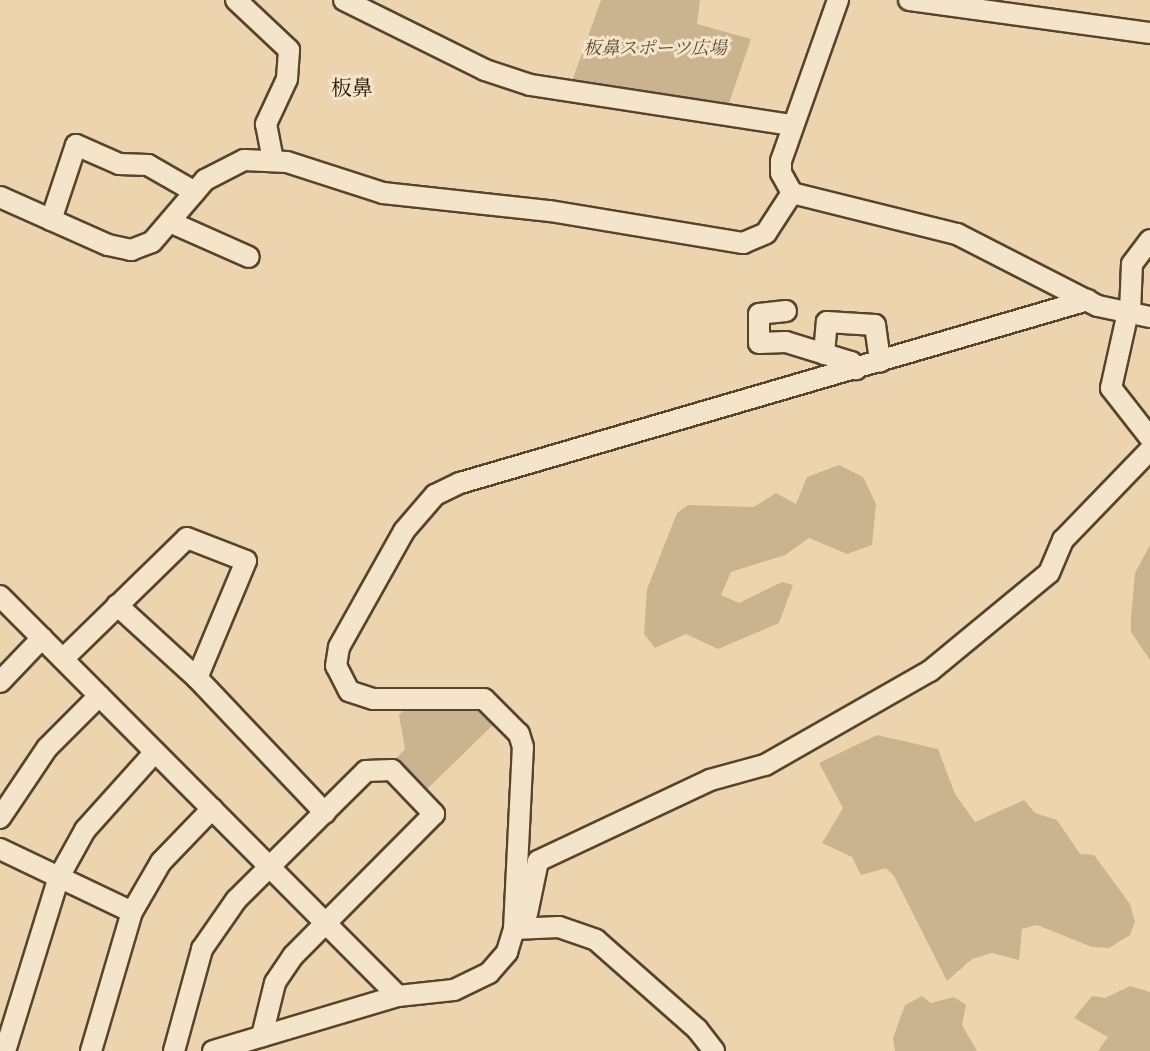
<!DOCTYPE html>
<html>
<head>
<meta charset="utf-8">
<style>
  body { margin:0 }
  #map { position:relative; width:1150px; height:1051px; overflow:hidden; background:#ecd5ae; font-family:"IM FELL DW Pica","Noto Serif JP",serif }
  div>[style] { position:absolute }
  .green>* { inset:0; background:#cab490 }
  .roads { filter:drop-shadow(2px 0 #56442c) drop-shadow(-2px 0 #56442c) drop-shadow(0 2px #56442c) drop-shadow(0 -2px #56442c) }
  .minor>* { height:20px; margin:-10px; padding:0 10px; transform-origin:10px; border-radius:10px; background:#f3e4ca }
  span { translate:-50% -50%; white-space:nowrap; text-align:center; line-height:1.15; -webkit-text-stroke:6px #f3e4ca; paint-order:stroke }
  .park-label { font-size:18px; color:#5e4c32; font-style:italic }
  .quarter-label { font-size:21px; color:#241400 }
</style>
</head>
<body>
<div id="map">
  <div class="green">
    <div style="clip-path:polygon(601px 0,700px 0,697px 24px,751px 39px,727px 109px,571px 84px)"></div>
    <div style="clip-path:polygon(839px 465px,863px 477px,876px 504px,872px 545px,847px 554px,809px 538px,785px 555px,731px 572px,721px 595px,739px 603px,782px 582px,793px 585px,779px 623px,718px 649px,686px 634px,655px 648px,644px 634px,647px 589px,677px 513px,688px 505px,754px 507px,776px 493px,796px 504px,807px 477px)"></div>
    <div style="clip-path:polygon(1150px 545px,1150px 660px,1131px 632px,1131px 618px,1135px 573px)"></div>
    <div style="clip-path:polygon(478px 708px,496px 722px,424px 792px,394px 761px,405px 749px,399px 715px,404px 710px)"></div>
    <div style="clip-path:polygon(877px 735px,938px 749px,955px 794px,975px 822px,1024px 800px,1035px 813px,1057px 820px,1080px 854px,1094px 855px,1130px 904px,1135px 922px,1130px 935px,1109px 948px,1092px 947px,1037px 925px,1022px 929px,1019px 960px,992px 953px,972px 959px,947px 981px,894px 876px,886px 868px,861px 875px,852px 857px,822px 843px,843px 808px,819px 763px)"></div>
    <div style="clip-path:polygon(1130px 986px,1150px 992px,1150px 1051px,1098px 1051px,1108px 1037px,1074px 1018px,1092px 996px,1105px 998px)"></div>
    <div style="clip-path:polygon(922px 996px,931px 1003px,954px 997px,966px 1005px,962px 1025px,977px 1051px,895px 1051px,893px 1038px,905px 1005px)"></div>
  </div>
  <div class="roads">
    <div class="minor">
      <div style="left:236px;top:0;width:73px;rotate:43.3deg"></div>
      <div style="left:289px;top:50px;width:29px;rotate:94deg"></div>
      <div style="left:287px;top:79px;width:50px;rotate:115deg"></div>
      <div style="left:266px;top:124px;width:37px;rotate:79deg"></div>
      <div style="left:344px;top:0;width:157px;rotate:26.4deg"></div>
      <div style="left:485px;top:70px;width:47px;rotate:18.4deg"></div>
      <div style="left:530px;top:85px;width:265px;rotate:8.7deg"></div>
      <div style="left:838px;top:0;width:171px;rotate:109.5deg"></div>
      <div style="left:781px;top:161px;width:12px;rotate:90deg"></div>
      <div style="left:781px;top:173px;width:23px;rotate:61deg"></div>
      <div style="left:792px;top:193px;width:170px;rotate:14deg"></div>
      <div style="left:957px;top:234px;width:158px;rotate:27.1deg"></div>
      <div style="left:1098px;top:306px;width:53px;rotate:11.9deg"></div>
      <div style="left:909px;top:0;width:243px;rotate:7.8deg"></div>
      <div style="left:0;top:197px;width:118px;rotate:24deg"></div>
      <div style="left:108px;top:245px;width:24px;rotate:12deg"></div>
      <div style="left:131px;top:250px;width:22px;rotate:-21deg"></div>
      <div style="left:152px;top:242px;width:82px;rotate:-49.5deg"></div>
      <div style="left:205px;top:180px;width:44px;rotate:-27.1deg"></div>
      <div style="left:244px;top:160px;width:43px;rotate:2.7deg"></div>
      <div style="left:287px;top:162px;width:101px;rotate:17.9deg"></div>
      <div style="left:383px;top:193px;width:168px;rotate:6.2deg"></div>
      <div style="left:550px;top:211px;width:196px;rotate:9.4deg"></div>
      <div style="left:743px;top:243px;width:25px;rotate:-23deg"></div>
      <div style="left:766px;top:233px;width:48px;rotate:-57deg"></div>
      <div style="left:51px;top:220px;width:79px;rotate:-71.6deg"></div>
      <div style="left:76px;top:145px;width:47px;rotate:23.8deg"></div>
      <div style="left:119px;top:164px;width:29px;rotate:2deg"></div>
      <div style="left:148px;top:165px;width:54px;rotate:29.9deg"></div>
      <div style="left:170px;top:222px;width:86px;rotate:23.9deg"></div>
      <div style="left:786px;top:311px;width:27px;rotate:174deg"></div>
      <div style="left:759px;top:314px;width:29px;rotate:90deg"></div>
      <div style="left:759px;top:343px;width:27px;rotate:-2deg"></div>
      <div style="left:786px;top:342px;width:68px;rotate:17.1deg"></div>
      <div style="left:851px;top:362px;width:9px;rotate:54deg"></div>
      <div style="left:1128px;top:312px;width:78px;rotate:102.6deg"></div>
      <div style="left:1111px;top:388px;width:63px;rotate:52deg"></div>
      <div style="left:1130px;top:313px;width:49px;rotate:-87.7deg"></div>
      <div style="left:1132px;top:264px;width:30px;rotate:-53deg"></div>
      <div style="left:824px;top:354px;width:32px;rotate:-85deg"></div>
      <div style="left:827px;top:322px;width:48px;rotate:3.6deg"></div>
      <div style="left:875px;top:325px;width:37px;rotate:82deg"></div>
      <div style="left:0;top:596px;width:564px;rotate:45.14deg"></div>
      <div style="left:117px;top:605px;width:108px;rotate:42.4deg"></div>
      <div style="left:197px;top:678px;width:186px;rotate:46.5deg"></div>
      <div style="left:63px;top:659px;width:173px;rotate:-44.3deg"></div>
      <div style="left:187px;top:538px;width:63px;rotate:21.3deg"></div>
      <div style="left:246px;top:561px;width:127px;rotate:112.7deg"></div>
      <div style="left:0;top:682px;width:61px;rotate:-46.3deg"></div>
      <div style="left:0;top:818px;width:84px;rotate:-56.1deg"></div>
      <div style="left:47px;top:748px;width:74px;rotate:-45deg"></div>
      <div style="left:0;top:849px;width:146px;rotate:25.5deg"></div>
      <div style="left:527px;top:914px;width:54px;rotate:-78.3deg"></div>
      <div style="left:538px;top:861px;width:190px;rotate:-25.2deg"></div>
      <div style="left:710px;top:780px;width:57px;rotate:-15.3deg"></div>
      <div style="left:765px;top:765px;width:190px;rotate:-29.7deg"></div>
      <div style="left:930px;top:671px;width:154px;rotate:-39.5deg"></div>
      <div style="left:1049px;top:573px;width:36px;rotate:-67deg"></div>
      <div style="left:1063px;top:540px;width:125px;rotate:-46deg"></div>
      <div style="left:514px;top:929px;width:45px;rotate:-2.5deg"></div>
      <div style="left:559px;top:927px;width:39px;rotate:19deg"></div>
      <div style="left:596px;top:940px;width:135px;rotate:41.4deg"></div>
      <div style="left:697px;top:1029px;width:28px;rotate:52deg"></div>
      <div style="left:5px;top:1051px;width:182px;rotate:-72.8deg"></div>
      <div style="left:59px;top:877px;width:54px;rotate:-61deg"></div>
      <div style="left:85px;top:830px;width:105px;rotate:-48.1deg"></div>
      <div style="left:91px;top:1051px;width:145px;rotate:-73.6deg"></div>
      <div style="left:132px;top:912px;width:58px;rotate:-59.9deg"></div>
      <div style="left:161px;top:862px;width:74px;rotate:-46.1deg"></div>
      <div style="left:174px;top:1051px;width:106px;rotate:-74.6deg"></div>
      <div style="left:202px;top:949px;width:60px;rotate:-55.2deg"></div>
      <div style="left:236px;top:900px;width:183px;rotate:-44.8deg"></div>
      <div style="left:366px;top:771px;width:26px;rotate:-2deg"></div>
      <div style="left:392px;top:770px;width:61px;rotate:46.3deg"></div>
      <div style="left:434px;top:814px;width:200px;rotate:134.8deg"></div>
      <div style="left:293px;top:956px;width:32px;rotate:124deg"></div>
      <div style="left:275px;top:983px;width:55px;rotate:103.8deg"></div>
      <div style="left:213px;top:1051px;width:193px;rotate:-16.6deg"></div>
      <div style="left:398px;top:996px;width:56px;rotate:-6.1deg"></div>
      <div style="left:454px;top:990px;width:39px;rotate:-26deg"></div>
      <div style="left:489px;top:973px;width:28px;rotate:-49deg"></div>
      <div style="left:507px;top:952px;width:24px;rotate:-73deg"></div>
      <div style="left:514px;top:929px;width:182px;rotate:-87.2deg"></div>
      <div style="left:523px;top:747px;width:14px;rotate:-107deg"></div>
      <div style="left:519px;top:734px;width:49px;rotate:-135deg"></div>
      <div style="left:484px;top:699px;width:111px;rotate:180deg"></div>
      <div style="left:373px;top:699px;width:25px;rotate:-162deg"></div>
      <div style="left:349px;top:691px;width:28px;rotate:-117deg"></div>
      <div style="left:336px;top:666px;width:19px;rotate:-81deg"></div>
      <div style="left:339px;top:647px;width:133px;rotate:-60.7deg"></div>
      <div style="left:404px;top:531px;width:48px;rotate:-49.3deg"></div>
      <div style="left:435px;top:495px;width:28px;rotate:-26deg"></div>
      <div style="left:460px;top:483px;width:654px;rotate:-16.25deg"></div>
    </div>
  </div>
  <div class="park-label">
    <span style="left:655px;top:49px">板鼻スポーツ広場</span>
  </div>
  <div class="quarter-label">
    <span style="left:352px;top:89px">板鼻</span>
  </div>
</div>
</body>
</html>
